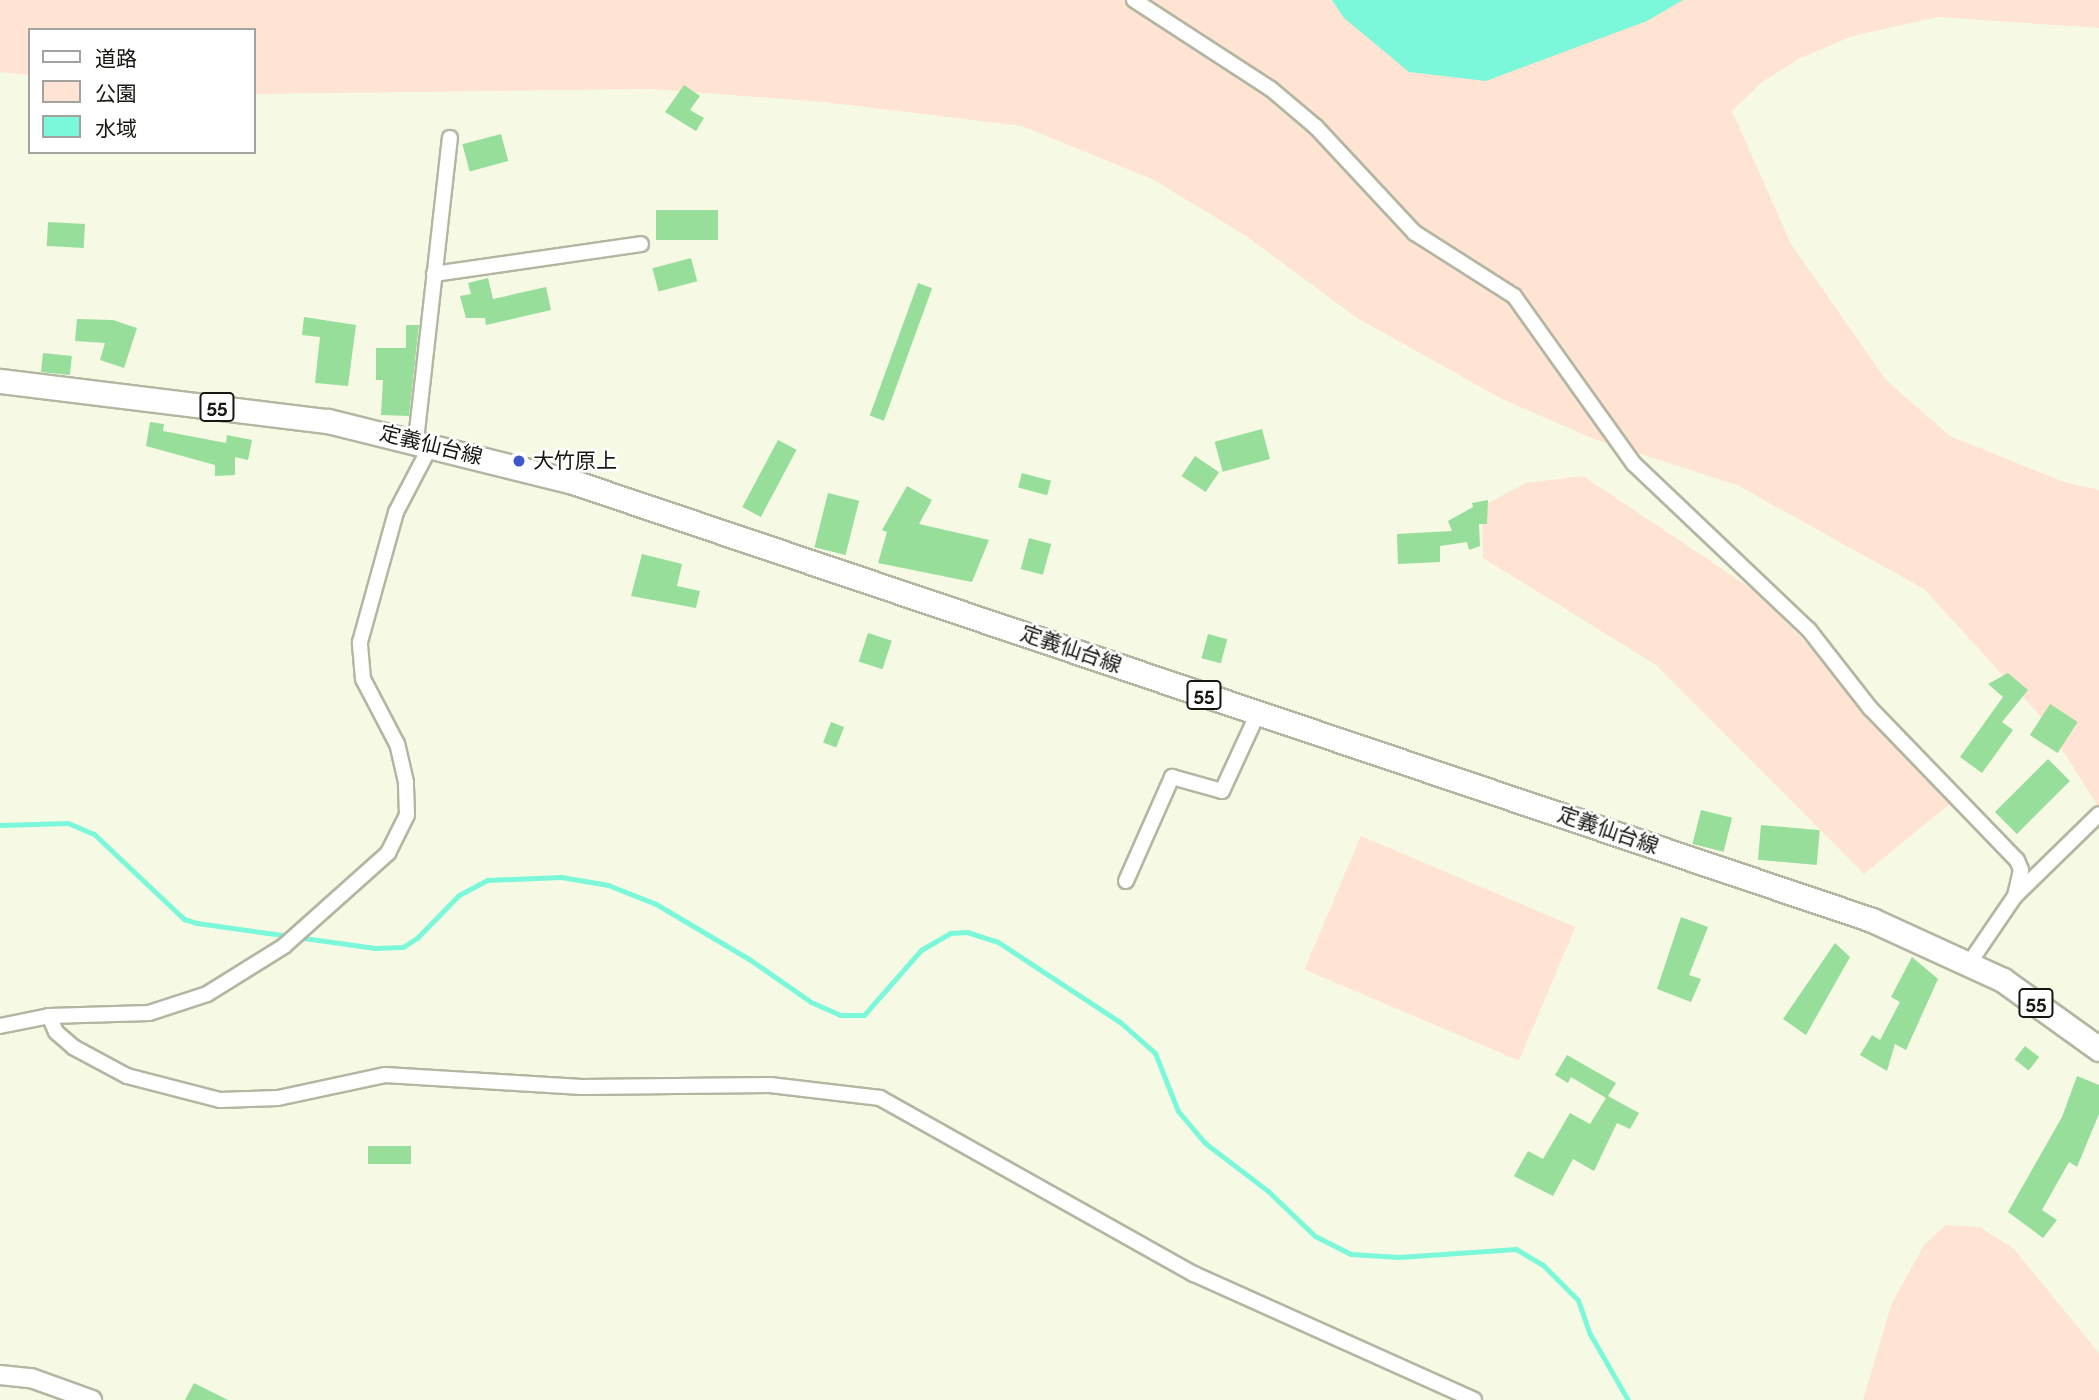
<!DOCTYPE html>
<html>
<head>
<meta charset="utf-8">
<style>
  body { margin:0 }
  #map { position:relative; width:2099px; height:1400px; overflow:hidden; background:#f6fae4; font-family:Raleway,"Noto Sans JP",sans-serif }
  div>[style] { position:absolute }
  .green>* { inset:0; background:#ffe3d3; transform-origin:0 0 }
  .water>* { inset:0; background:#7bf7da }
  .stream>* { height:5px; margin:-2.5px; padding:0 2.5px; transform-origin:2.5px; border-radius:2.5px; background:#7bf7da }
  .building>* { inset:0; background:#96de99; transform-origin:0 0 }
  .roads { filter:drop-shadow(2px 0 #b3b6a1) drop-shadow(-2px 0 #b3b6a1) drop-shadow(0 2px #b3b6a1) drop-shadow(0 -2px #b3b6a1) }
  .minor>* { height:14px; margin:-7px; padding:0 7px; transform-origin:7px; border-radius:7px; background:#fff }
  .tertiary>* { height:18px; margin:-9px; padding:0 9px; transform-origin:9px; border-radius:9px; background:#fff }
  .primary>* { height:23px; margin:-11.5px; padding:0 11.5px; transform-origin:11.5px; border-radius:11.5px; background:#fff }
  .dots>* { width:19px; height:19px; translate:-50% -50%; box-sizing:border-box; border:4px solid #fff; border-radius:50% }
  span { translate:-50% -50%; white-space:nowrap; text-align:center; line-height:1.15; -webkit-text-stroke:5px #fff; paint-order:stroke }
  .shield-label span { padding:2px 5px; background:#fff; border:2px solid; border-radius:5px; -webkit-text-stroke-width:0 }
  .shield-label { font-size:19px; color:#161710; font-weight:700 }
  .street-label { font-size:21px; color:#161710 }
  .poi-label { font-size:21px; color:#161710 }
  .left { translate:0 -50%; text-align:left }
  .legend { position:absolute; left:28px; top:28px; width:228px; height:126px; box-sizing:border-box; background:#fff; border:2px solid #a2a29f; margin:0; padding:9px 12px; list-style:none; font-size:21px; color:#161710 }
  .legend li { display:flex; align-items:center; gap:14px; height:35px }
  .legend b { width:35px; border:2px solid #a2a29f }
</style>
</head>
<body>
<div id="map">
  <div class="green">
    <div style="clip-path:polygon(0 0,2099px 0,2099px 28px,1938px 17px,1853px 36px,1800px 58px,1762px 82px,1732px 111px,1791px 244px,1886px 380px,1950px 436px,2064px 482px,2099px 490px,2099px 808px,2043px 719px,1924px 589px,1737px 485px,1594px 439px,1502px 399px,1357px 318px,1246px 236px,1154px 180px,1022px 126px,824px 102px,650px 89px,254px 94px,254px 30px,30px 30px,30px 75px,0 72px)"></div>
    <div style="clip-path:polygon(1583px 476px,1758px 593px,1956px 799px,1864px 874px,1656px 665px,1483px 558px,1482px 506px,1526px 483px)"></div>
    <div style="left:1361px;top:836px;width:233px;height:145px;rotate:23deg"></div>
    <div style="clip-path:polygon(1946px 1225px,1980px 1227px,2014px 1249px,2099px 1353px,2099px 1400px,1863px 1400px,1892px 1303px,1924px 1245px)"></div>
  </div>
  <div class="water">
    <div style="clip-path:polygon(1332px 0,1683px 0,1647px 21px,1486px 81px,1409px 72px,1344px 18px)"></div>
  </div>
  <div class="stream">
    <div style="left:0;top:825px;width:68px;rotate:-1.7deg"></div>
    <div style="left:68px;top:823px;width:28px;rotate:23deg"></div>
    <div style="left:94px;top:834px;width:124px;rotate:43.4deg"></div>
    <div style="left:184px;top:919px;width:14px;rotate:17deg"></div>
    <div style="left:197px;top:923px;width:180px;rotate:8deg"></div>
    <div style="left:375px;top:948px;width:28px;rotate:-2deg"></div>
    <div style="left:403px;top:947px;width:17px;rotate:-33deg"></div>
    <div style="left:417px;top:938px;width:60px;rotate:-45.7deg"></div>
    <div style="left:459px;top:895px;width:32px;rotate:-28deg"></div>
    <div style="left:487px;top:880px;width:74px;rotate:-2.3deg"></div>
    <div style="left:561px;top:877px;width:48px;rotate:9.7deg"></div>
    <div style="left:608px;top:885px;width:52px;rotate:21.6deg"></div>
    <div style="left:656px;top:904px;width:108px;rotate:30.6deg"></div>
    <div style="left:749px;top:959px;width:75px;rotate:34.7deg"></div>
    <div style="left:811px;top:1002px;width:32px;rotate:24deg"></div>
    <div style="left:840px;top:1015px;width:24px"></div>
    <div style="left:864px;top:1015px;width:86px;rotate:-48.8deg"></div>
    <div style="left:921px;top:950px;width:34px;rotate:-30deg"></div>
    <div style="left:950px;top:933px;width:17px;rotate:-3deg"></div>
    <div style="left:967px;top:932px;width:33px;rotate:18deg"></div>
    <div style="left:998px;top:942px;width:146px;rotate:33.3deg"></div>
    <div style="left:1120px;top:1022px;width:47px;rotate:41.5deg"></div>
    <div style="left:1155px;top:1053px;width:62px;rotate:68.4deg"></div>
    <div style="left:1178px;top:1111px;width:42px;rotate:49.8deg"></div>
    <div style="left:1205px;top:1143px;width:79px;rotate:37.3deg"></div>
    <div style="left:1268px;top:1191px;width:65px;rotate:43.8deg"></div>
    <div style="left:1315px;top:1236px;width:40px;rotate:26.6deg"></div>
    <div style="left:1351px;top:1254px;width:48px;rotate:3.6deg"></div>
    <div style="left:1399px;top:1257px;width:117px;rotate:-3.9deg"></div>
    <div style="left:1516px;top:1249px;width:31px;rotate:31deg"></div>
    <div style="left:1543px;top:1265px;width:49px;rotate:45deg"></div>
    <div style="left:1578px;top:1300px;width:36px;rotate:71deg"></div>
    <div style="left:1590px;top:1334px;width:76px;rotate:60.1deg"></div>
  </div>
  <div class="building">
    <div style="clip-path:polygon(684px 85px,700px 96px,690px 110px,704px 118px,696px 131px,665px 112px)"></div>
    <div style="left:501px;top:134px;width:28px;height:40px;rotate:75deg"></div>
    <div style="left:718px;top:210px;width:30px;height:62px;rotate:90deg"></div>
    <div style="left:48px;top:222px;width:37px;height:24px;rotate:3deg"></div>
    <div style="left:691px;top:258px;width:24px;height:40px;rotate:75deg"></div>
    <div style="clip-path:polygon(488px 278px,493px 299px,546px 287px,551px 310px,486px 325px,485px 318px,466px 318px,460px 296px,471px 294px,468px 283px)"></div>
    <div style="left:918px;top:283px;width:15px;height:141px;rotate:20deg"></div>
    <div style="clip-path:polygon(304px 317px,356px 325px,348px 386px,315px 383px,320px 337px,302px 335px)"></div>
    <div style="clip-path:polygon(77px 319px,113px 320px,137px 328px,124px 368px,100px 360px,105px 343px,75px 341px)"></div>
    <div style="clip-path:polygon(406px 325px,419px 325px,409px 416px,381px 415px,383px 380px,376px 380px,376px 348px,406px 348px)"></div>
    <div style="left:43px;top:353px;width:29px;height:19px;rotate:6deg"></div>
    <div style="clip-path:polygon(150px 422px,164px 424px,163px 431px,226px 443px,227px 435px,252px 440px,248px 460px,235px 457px,235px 475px,215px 476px,215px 465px,146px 446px)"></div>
    <div style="left:1262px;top:429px;width:31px;height:49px;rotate:75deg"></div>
    <div style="left:778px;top:440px;width:21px;height:76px;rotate:28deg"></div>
    <div style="left:1195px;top:456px;width:29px;height:24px;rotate:34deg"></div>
    <div style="left:1022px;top:473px;width:30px;height:15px;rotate:15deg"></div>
    <div style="clip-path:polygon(907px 486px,932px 500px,919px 524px,989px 540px,972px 582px,878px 563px,887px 532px,882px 530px)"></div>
    <div style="left:828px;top:493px;width:32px;height:56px;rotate:14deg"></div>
    <div style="clip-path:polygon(1488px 500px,1487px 524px,1479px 524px,1480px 546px,1469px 550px,1467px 542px,1440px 546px,1440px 562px,1398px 564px,1397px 534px,1452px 531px,1448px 521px,1473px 507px,1472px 503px)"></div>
    <div style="left:1029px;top:538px;width:23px;height:32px;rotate:15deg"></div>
    <div style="clip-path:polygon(642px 554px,682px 564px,677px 586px,700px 591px,696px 608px,631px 596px)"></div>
    <div style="left:868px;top:633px;width:25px;height:30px;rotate:18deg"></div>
    <div style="left:1208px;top:634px;width:20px;height:25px;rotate:15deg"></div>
    <div style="clip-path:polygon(2008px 673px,2028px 690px,2002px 722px,2013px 730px,1982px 773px,1960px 757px,2003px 697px,1988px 684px)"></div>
    <div style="left:2050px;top:704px;width:33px;height:37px;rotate:33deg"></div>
    <div style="left:831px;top:722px;width:14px;height:22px;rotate:21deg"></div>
    <div style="left:2048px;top:759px;width:31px;height:75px;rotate:45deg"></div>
    <div style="left:1701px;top:810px;width:32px;height:35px;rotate:14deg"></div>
    <div style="left:1761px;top:825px;width:59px;height:35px;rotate:5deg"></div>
    <div style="clip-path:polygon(1681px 917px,1708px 927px,1689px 975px,1701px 979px,1691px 1002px,1657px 989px)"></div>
    <div style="clip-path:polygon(1835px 943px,1850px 957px,1806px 1035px,1783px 1019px)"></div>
    <div style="clip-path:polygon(1912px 957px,1938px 979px,1906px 1050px,1895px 1044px,1887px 1071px,1860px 1055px,1872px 1035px,1880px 1040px,1900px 1002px,1891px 997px)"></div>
    <div style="left:2025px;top:1046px;width:18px;height:17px;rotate:38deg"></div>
    <div style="clip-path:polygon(1567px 1055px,1616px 1083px,1608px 1096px,1639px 1113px,1630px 1129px,1617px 1123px,1594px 1171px,1573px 1159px,1553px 1196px,1514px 1176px,1528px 1151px,1543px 1159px,1570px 1113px,1590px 1124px,1606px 1098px,1571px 1077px,1568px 1083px,1555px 1075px)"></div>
    <div style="clip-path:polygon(2077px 1076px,2099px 1085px,2099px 1114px,2077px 1167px,2069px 1162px,2042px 1210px,2057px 1220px,2043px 1238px,2008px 1212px,2062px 1117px)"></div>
    <div style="left:368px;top:1146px;width:43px;height:18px"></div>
    <div style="clip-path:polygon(194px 1383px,228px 1400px,185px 1400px)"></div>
  </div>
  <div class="roads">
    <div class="minor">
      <div style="left:1134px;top:0;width:163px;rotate:33deg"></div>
      <div style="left:1271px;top:89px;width:59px;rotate:40.2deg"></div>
      <div style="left:1316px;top:127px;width:145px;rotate:47deg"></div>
      <div style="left:1415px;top:233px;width:117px;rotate:32.5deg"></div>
      <div style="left:1514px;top:296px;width:206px;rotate:54.5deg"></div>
      <div style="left:1634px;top:464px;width:241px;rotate:43.5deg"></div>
      <div style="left:1809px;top:630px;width:99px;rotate:52deg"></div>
      <div style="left:1870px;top:708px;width:211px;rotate:46deg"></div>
      <div style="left:2017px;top:860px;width:11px;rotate:68deg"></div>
      <div style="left:2021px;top:870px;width:27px;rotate:103deg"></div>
      <div style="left:434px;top:274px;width:209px;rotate:-8.2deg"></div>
      <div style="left:416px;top:440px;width:304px;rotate:-83.6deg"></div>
      <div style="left:1126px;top:881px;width:114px;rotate:-66.1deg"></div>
      <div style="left:1172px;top:777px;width:52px;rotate:15.6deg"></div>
      <div style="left:1222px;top:791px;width:86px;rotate:-65.2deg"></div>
      <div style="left:1970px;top:962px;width:80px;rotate:-55.7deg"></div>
      <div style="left:2015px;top:896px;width:117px;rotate:-44.3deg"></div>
      <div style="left:49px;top:1016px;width:17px;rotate:66deg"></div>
      <div style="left:56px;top:1032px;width:23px;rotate:41deg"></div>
      <div style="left:73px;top:1047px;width:61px;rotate:28.2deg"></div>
      <div style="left:127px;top:1076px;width:96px;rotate:14.5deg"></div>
      <div style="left:220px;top:1100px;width:58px;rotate:-2deg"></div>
      <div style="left:278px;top:1098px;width:109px;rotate:-12.1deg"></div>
      <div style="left:385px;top:1075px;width:197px;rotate:3.5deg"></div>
      <div style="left:582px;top:1087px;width:188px;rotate:-0.6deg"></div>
      <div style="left:770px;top:1085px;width:111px;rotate:6.7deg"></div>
      <div style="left:880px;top:1098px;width:360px;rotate:29.3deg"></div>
      <div style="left:1194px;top:1274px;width:307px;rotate:24.2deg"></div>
      <div style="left:0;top:1026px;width:50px;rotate:-11.5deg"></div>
      <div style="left:49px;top:1016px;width:100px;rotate:-1.7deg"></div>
      <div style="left:149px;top:1013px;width:61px;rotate:-18.1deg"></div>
      <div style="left:207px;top:994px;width:91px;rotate:-31.9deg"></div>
      <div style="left:284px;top:946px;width:140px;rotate:-41.8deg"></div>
      <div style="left:388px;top:853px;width:42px;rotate:-63.4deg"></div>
      <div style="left:407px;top:815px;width:33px;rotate:-92deg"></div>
      <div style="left:406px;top:782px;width:39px;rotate:-103deg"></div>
      <div style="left:397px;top:744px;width:73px;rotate:-117.6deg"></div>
      <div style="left:363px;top:679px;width:37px;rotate:-95deg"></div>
      <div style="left:360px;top:642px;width:135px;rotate:-74.5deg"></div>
      <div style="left:396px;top:512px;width:78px;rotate:-62.4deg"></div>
    </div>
    <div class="tertiary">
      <div style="left:0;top:1375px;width:31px;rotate:6deg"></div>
      <div style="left:31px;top:1378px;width:65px;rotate:19.8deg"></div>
    </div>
    <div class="primary">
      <div style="left:0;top:381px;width:330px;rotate:7deg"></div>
      <div style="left:328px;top:421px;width:256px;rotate:14deg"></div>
      <div style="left:576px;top:483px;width:1368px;rotate:18.63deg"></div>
      <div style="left:1872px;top:920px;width:144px;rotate:24.6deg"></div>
      <div style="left:2003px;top:980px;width:118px;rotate:35.7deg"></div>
    </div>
  </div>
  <div class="dots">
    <div style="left:519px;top:461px;background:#3c58ca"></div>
  </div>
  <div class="shield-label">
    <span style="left:217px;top:407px">55</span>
    <span style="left:1204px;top:695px">55</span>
    <span style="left:2036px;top:1003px">55</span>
  </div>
  <div class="street-label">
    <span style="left:431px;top:445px;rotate:14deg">定義仙台線</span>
    <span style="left:1071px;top:649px;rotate:19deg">定義仙台線</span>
    <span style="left:1608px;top:830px;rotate:19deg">定義仙台線</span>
  </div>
  <div class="poi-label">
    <span class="left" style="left:533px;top:461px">大竹原上</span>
  </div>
  <ul class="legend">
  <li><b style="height:9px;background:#fff"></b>道路</li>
  <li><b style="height:19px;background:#ffe3d3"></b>公園</li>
  <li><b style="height:19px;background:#7bf7da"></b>水域</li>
  </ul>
</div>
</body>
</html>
